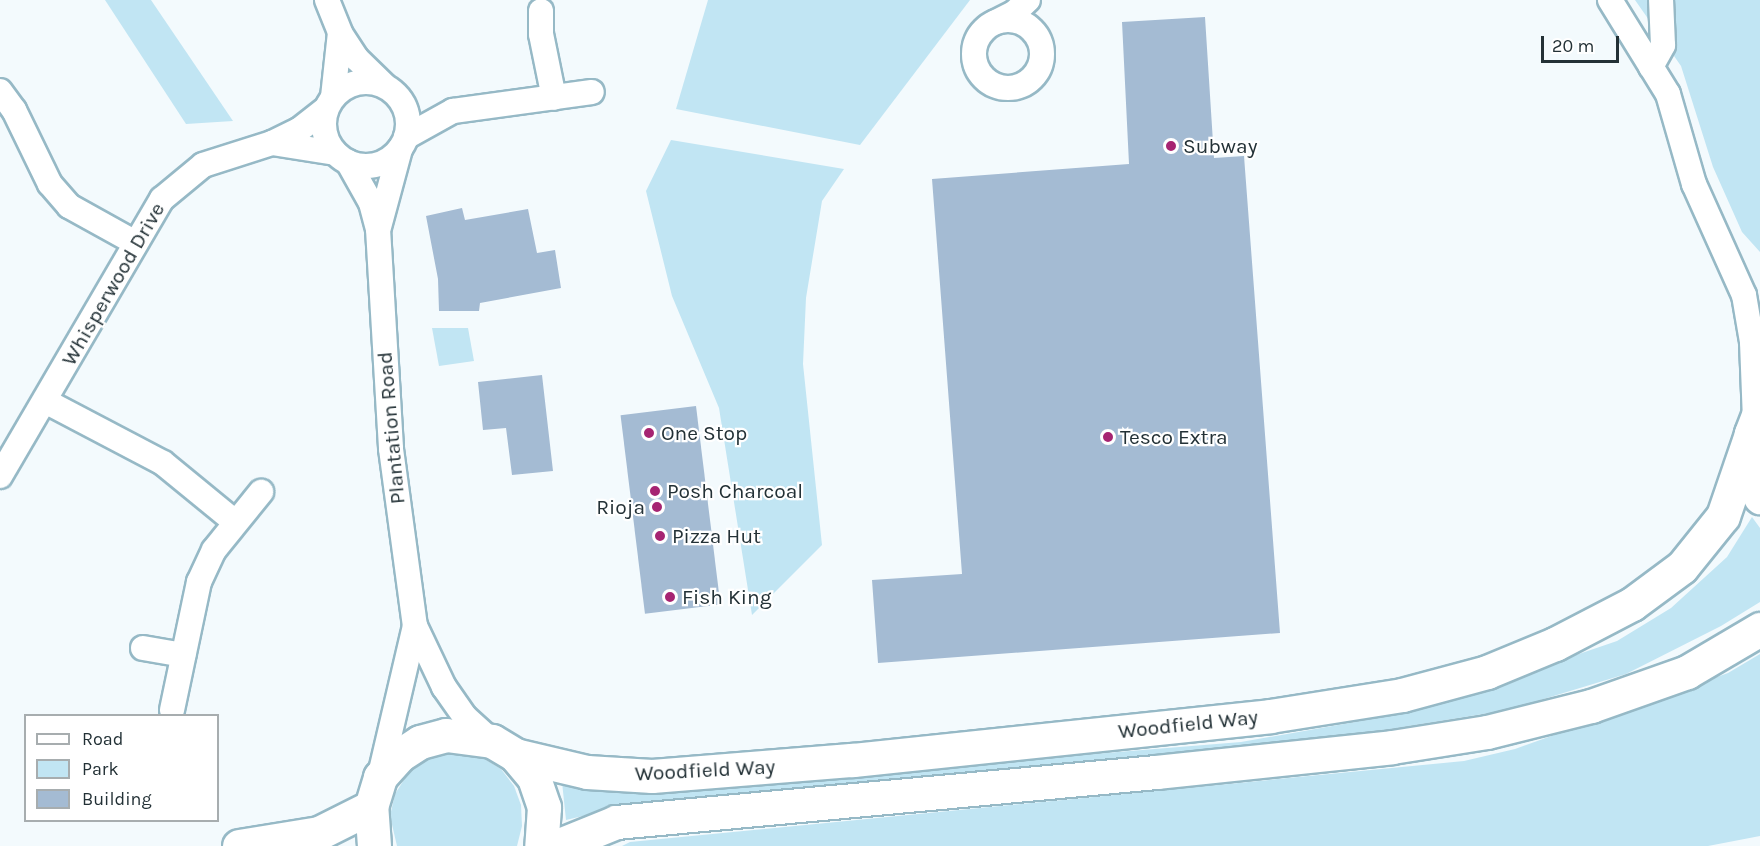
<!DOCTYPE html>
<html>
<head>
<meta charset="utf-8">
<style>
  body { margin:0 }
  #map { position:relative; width:1760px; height:846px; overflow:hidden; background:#f3fafd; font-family:Karla,sans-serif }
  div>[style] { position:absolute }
  .green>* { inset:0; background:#c1e5f3 }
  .building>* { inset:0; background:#a4bbd3; transform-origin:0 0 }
  .roads { filter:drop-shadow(2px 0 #96b9c6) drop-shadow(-2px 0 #96b9c6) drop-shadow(0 2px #96b9c6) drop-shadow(0 -2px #96b9c6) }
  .street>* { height:24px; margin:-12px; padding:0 12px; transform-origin:12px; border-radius:12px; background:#fff }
  .street>.ring { margin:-12px; padding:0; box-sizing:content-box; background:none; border:24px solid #fff; border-radius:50% }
  .secondary>* { height:33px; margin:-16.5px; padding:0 16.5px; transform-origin:16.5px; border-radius:16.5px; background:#fff }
  .dots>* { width:16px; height:16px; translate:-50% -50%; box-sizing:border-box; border:3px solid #fff; border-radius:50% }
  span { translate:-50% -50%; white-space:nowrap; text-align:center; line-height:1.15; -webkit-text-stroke:4.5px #fff; paint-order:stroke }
  .poi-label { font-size:21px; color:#233136 }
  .left { translate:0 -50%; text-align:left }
  .right { translate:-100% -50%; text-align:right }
  .street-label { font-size:21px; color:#233136 }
  .legend { position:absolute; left:24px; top:714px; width:195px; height:108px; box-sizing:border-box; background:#fff; border:2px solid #a7adaf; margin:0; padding:8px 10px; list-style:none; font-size:18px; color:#233136 }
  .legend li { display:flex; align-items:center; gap:12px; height:30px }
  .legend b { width:30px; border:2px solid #a7adaf }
  .scale { position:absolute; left:1541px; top:36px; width:78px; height:27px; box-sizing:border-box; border:3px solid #233136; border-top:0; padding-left:8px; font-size:18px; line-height:21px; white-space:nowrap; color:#233136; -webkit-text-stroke:4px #fff; paint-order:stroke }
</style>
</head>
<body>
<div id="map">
  <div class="green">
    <div style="clip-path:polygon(105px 0,151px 0,233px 121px,186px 124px)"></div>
    <div style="clip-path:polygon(708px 0,970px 0,860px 145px,676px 109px)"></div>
    <div style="clip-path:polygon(1635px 0,1760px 0,1760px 252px,1742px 232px,1713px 167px,1681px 66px)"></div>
    <div style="clip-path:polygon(671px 140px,844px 169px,822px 201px,806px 298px,803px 364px,822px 545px,752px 615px,719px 408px,672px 296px,646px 191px)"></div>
    <div style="clip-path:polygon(432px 328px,468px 328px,474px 361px,439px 366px)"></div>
    <div style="clip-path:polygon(1752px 517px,1760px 528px,1760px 602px,1721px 626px,1626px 674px,1508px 710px,1242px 753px,637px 803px,566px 820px,562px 782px,597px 790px,637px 791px,1241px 742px,1406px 713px,1617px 641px,1671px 608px,1727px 557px)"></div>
    <div style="clip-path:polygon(1760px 654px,1760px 836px,1708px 846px,622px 846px,630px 842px,1464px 761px,1515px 749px,1728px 673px)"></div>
    <div style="clip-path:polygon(463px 753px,483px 758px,501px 769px,514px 786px,521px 805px,522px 826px,517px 846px,397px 846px,390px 816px,395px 794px,407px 775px,423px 762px,442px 754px)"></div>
  </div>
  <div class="building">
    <div style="clip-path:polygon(1205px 17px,1214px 158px,1244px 156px,1280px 633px,878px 663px,872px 580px,962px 574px,932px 179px,1129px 164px,1122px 22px)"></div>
    <div style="clip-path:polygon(462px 208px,465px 220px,528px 209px,537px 253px,555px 250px,561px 288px,480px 303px,479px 311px,439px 311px,438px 279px,426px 216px)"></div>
    <div style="clip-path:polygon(542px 375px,553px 471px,512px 475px,506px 428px,483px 430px,478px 382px)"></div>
    <div style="left:696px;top:406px;width:200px;height:76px;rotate:83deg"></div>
  </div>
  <div class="roads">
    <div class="street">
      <div style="left:327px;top:0;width:35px;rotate:68deg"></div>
      <div style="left:340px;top:33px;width:30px;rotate:57deg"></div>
      <div style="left:356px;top:58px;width:39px;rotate:44deg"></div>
      <div style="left:1610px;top:0;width:110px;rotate:58.3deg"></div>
      <div style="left:1668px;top:94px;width:94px;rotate:73.9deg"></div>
      <div style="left:1694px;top:184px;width:122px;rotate:65.8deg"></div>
      <div style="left:1744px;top:295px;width:48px;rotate:80.3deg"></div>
      <div style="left:1752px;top:342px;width:78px;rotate:87.8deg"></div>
      <div style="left:541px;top:11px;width:23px;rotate:90deg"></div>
      <div style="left:541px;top:34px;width:65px;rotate:78.5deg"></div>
      <div class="ring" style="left:974px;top:20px;width:44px;height:44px"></div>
      <div style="left:996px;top:22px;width:20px;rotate:-27deg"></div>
      <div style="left:1014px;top:13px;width:19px;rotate:-43deg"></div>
      <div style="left:1651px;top:67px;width:25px;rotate:-61deg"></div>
      <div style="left:1663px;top:45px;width:45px;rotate:-92.5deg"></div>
      <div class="ring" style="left:324px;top:82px;width:60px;height:60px"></div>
      <div style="left:0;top:91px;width:24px;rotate:54deg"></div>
      <div style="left:14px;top:110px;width:82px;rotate:64.1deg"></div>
      <div style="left:50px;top:184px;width:29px;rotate:49deg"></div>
      <div style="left:69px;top:206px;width:74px;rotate:29deg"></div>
      <div style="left:333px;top:97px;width:64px;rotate:-83.8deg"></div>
      <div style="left:406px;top:137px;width:54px;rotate:-29deg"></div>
      <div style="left:453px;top:111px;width:140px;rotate:-7.8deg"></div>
      <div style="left:272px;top:143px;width:64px;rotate:9deg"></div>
      <div style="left:348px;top:162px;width:47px;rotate:60.7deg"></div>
      <div style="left:371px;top:203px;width:27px;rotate:75deg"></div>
      <div style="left:378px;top:229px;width:220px;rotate:86.6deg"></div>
      <div style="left:391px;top:449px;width:179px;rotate:82.3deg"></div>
      <div style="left:415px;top:626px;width:68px;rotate:64.6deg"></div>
      <div style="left:444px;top:687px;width:37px;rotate:55deg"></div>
      <div style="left:465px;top:717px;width:36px;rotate:42deg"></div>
      <div style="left:379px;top:227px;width:81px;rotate:-74.9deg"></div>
      <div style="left:45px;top:401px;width:133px;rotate:27.7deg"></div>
      <div style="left:163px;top:463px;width:93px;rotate:39.3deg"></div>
      <div style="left:0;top:476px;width:321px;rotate:-59.7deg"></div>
      <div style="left:162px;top:199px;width:53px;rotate:-39.7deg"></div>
      <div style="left:203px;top:165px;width:72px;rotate:-17.7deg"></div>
      <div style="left:272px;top:143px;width:30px;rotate:-26deg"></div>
      <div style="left:299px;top:130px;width:34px;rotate:-38deg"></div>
      <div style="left:143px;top:648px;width:41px;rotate:9.9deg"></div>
      <div style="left:172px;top:710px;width:131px;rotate:-78.1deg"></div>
      <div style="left:199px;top:582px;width:35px;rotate:-65deg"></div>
      <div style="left:214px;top:550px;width:75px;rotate:-51deg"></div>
      <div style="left:380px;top:775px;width:153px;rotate:-76.8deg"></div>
    </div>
    <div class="secondary">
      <div style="left:1760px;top:410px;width:26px;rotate:111deg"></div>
      <div style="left:1751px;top:434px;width:44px;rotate:88.7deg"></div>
      <div style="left:1752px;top:478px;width:21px;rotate:67deg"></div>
      <div style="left:515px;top:755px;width:74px;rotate:13.3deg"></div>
      <div style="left:587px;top:772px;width:65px;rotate:3.5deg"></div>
      <div style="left:652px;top:776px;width:202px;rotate:-4.6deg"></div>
      <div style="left:853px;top:760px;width:419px;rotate:-6deg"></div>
      <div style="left:1270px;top:716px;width:134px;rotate:-9deg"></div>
      <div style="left:1402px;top:695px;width:88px;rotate:-15.1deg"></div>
      <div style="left:1487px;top:672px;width:74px;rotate:-22.4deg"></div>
      <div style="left:1555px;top:644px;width:87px;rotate:-27.5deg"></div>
      <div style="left:1632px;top:604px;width:62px;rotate:-36.5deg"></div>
      <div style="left:1682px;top:567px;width:65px;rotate:-51.2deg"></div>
      <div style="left:1723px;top:516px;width:87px;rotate:-71.1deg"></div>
      <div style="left:239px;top:846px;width:81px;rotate:-9.2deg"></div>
      <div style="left:319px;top:833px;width:58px;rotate:-26.6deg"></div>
      <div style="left:374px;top:846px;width:39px;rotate:-94deg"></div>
      <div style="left:371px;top:807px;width:31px;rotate:-73deg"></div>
      <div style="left:380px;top:777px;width:30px;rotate:-48deg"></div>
      <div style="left:400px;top:755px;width:24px;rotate:-33deg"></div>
      <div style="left:420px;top:742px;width:27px;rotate:-15deg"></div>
      <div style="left:446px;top:735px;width:46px;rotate:7.4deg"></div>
      <div style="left:492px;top:741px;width:27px;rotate:31deg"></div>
      <div style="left:515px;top:755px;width:30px;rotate:50deg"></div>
      <div style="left:534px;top:778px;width:31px;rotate:71deg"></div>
      <div style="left:544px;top:807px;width:39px;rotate:94deg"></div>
      <div style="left:557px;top:846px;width:64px;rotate:-22.1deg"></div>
      <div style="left:616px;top:822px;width:542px;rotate:-5.29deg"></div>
      <div style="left:1156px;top:772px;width:237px;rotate:-6deg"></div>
      <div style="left:1392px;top:747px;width:96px;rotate:-9deg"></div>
      <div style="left:1487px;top:732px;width:107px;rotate:-14deg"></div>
      <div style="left:1591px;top:706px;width:102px;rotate:-19.5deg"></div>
      <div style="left:1687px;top:672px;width:85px;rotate:-30.5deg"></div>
    </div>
  </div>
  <div class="dots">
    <div style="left:1171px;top:146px;background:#a62472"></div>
    <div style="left:649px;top:433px;background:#a62472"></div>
    <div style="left:1108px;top:437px;background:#a62472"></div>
    <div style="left:655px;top:491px;background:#a62472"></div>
    <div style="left:657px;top:507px;background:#a62472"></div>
    <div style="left:660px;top:536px;background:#a62472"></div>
    <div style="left:670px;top:597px;background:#a62472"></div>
  </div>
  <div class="poi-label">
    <span class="left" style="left:1183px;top:146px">Subway</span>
    <span class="left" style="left:661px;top:433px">One Stop</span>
    <span class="left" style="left:1120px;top:437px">Tesco Extra</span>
    <span class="left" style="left:667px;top:491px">Posh Charcoal</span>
    <span class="right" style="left:645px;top:507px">Rioja</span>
    <span class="left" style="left:672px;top:536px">Pizza Hut</span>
    <span class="left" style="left:682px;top:597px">Fish King</span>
  </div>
  <div class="street-label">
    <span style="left:113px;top:284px;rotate:-60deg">Whisperwood Drive</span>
    <span style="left:391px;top:428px;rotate:-95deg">Plantation Road</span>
    <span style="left:1188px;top:724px;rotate:-6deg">Woodfield Way</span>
    <span style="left:705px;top:770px;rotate:-3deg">Woodfield Way</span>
  </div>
  <ul class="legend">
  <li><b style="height:8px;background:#fff"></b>Road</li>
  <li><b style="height:16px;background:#c1e5f3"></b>Park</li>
  <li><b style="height:16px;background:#a4bbd3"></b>Building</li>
  </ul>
  <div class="scale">20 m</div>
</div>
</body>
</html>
